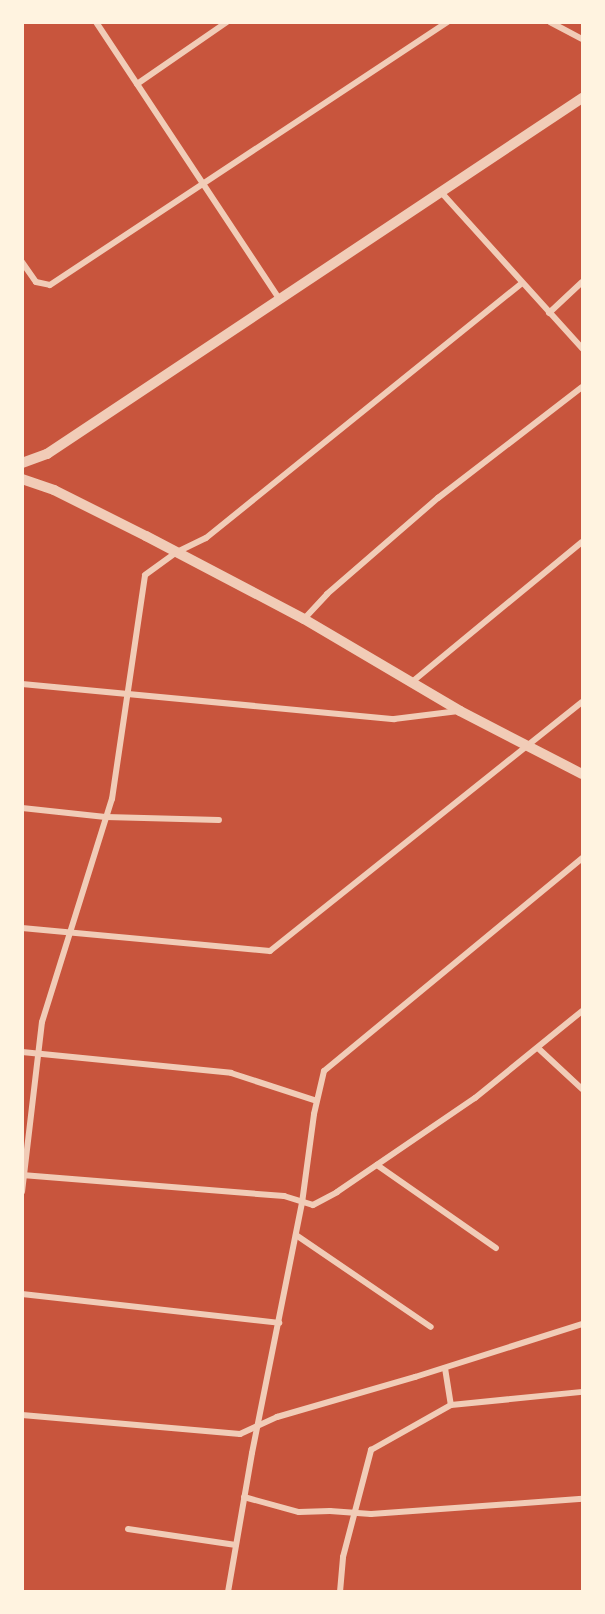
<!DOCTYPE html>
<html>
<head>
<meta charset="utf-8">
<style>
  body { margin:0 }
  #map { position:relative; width:605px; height:1614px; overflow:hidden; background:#c8553d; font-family:"Nunito Sans",sans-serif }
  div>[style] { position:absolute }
  .minor>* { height:6px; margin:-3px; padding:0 3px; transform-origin:3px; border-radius:3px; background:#f1ccb7 }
  .tertiary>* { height:10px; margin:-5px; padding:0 5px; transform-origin:5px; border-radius:5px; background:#f1ccb7 }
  span { translate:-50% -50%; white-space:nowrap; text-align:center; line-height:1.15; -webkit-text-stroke:4.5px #fff3e0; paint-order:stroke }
  .frame { position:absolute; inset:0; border:24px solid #fff3e0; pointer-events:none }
</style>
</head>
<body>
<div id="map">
  <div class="minor">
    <div style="left:96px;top:22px;width:332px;rotate:56.5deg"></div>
    <div style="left:550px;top:22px;width:36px;rotate:28deg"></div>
    <div style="left:137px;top:84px;width:109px;rotate:-34.6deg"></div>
    <div style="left:440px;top:191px;width:212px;rotate:47.9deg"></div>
    <div style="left:22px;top:262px;width:24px;rotate:55deg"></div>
    <div style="left:36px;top:282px;width:14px;rotate:12deg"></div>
    <div style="left:50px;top:285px;width:477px;rotate:-33.5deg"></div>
    <div style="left:549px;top:313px;width:45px;rotate:-43.2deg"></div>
    <div style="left:304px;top:619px;width:34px;rotate:-47deg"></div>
    <div style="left:327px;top:594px;width:147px;rotate:-40.9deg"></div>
    <div style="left:438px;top:498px;width:182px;rotate:-37.6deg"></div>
    <div style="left:412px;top:682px;width:220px;rotate:-39.5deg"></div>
    <div style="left:22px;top:684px;width:374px;rotate:5.4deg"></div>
    <div style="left:394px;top:719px;width:65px;rotate:-7deg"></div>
    <div style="left:22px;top:808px;width:84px;rotate:6.1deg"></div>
    <div style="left:106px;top:817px;width:113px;rotate:1.5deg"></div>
    <div style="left:22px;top:928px;width:249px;rotate:5.3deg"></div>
    <div style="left:270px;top:951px;width:399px;rotate:-38.6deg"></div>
    <div style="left:539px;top:1049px;width:59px;rotate:42.9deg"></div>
    <div style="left:22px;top:1052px;width:210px;rotate:5.7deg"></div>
    <div style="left:231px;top:1073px;width:90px;rotate:18deg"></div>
    <div style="left:377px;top:1165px;width:145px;rotate:34.9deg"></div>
    <div style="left:22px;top:1175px;width:263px;rotate:4.6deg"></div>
    <div style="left:284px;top:1196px;width:30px;rotate:17deg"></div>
    <div style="left:313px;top:1205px;width:27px;rotate:-28deg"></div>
    <div style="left:337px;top:1192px;width:167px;rotate:-34.3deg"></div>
    <div style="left:475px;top:1098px;width:138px;rotate:-39.1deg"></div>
    <div style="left:22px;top:1192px;width:171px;rotate:-83.3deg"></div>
    <div style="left:42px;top:1022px;width:234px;rotate:-72.6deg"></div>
    <div style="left:112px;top:799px;width:226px;rotate:-81.6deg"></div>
    <div style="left:145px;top:575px;width:39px;rotate:-36deg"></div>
    <div style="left:177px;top:552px;width:32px;rotate:-26deg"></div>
    <div style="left:206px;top:538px;width:406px;rotate:-38.9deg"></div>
    <div style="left:296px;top:1235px;width:163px;rotate:34.3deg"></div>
    <div style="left:22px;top:1294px;width:259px;rotate:6.4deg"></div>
    <div style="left:445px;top:1368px;width:37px;rotate:81deg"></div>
    <div style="left:22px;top:1415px;width:219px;rotate:5deg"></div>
    <div style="left:240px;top:1434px;width:41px;rotate:-24.7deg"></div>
    <div style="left:277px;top:1417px;width:144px;rotate:-16.2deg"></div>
    <div style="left:415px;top:1377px;width:175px;rotate:-17.6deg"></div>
    <div style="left:244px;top:1497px;width:57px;rotate:15.3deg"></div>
    <div style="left:299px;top:1512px;width:31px;rotate:-2deg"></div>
    <div style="left:330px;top:1511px;width:41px;rotate:4.2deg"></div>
    <div style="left:371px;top:1514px;width:212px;rotate:-4.1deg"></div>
    <div style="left:128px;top:1529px;width:109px;rotate:8.4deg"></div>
    <div style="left:228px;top:1592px;width:141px;rotate:-80.2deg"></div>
    <div style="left:252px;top:1453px;width:255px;rotate:-78.7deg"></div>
    <div style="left:302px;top:1203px;width:90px;rotate:-82.3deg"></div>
    <div style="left:314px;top:1114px;width:44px;rotate:-76.9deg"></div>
    <div style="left:324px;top:1071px;width:335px;rotate:-39.5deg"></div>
    <div style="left:340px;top:1592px;width:35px;rotate:-85deg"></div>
    <div style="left:343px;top:1557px;width:111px;rotate:-75.3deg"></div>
    <div style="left:371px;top:1450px;width:92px;rotate:-29.4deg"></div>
    <div style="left:451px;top:1405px;width:132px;rotate:-5.7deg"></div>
  </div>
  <div class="tertiary">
    <div style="left:22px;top:463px;width:27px;rotate:-20deg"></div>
    <div style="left:47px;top:454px;width:643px;rotate:-33.64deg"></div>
    <div style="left:22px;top:479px;width:34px;rotate:19deg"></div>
    <div style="left:54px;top:490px;width:103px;rotate:26.6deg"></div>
    <div style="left:146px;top:536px;width:178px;rotate:27.7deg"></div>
    <div style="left:304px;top:619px;width:181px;rotate:30.5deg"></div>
    <div style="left:460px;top:711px;width:137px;rotate:27.3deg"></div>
  </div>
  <div class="frame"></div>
</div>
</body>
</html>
